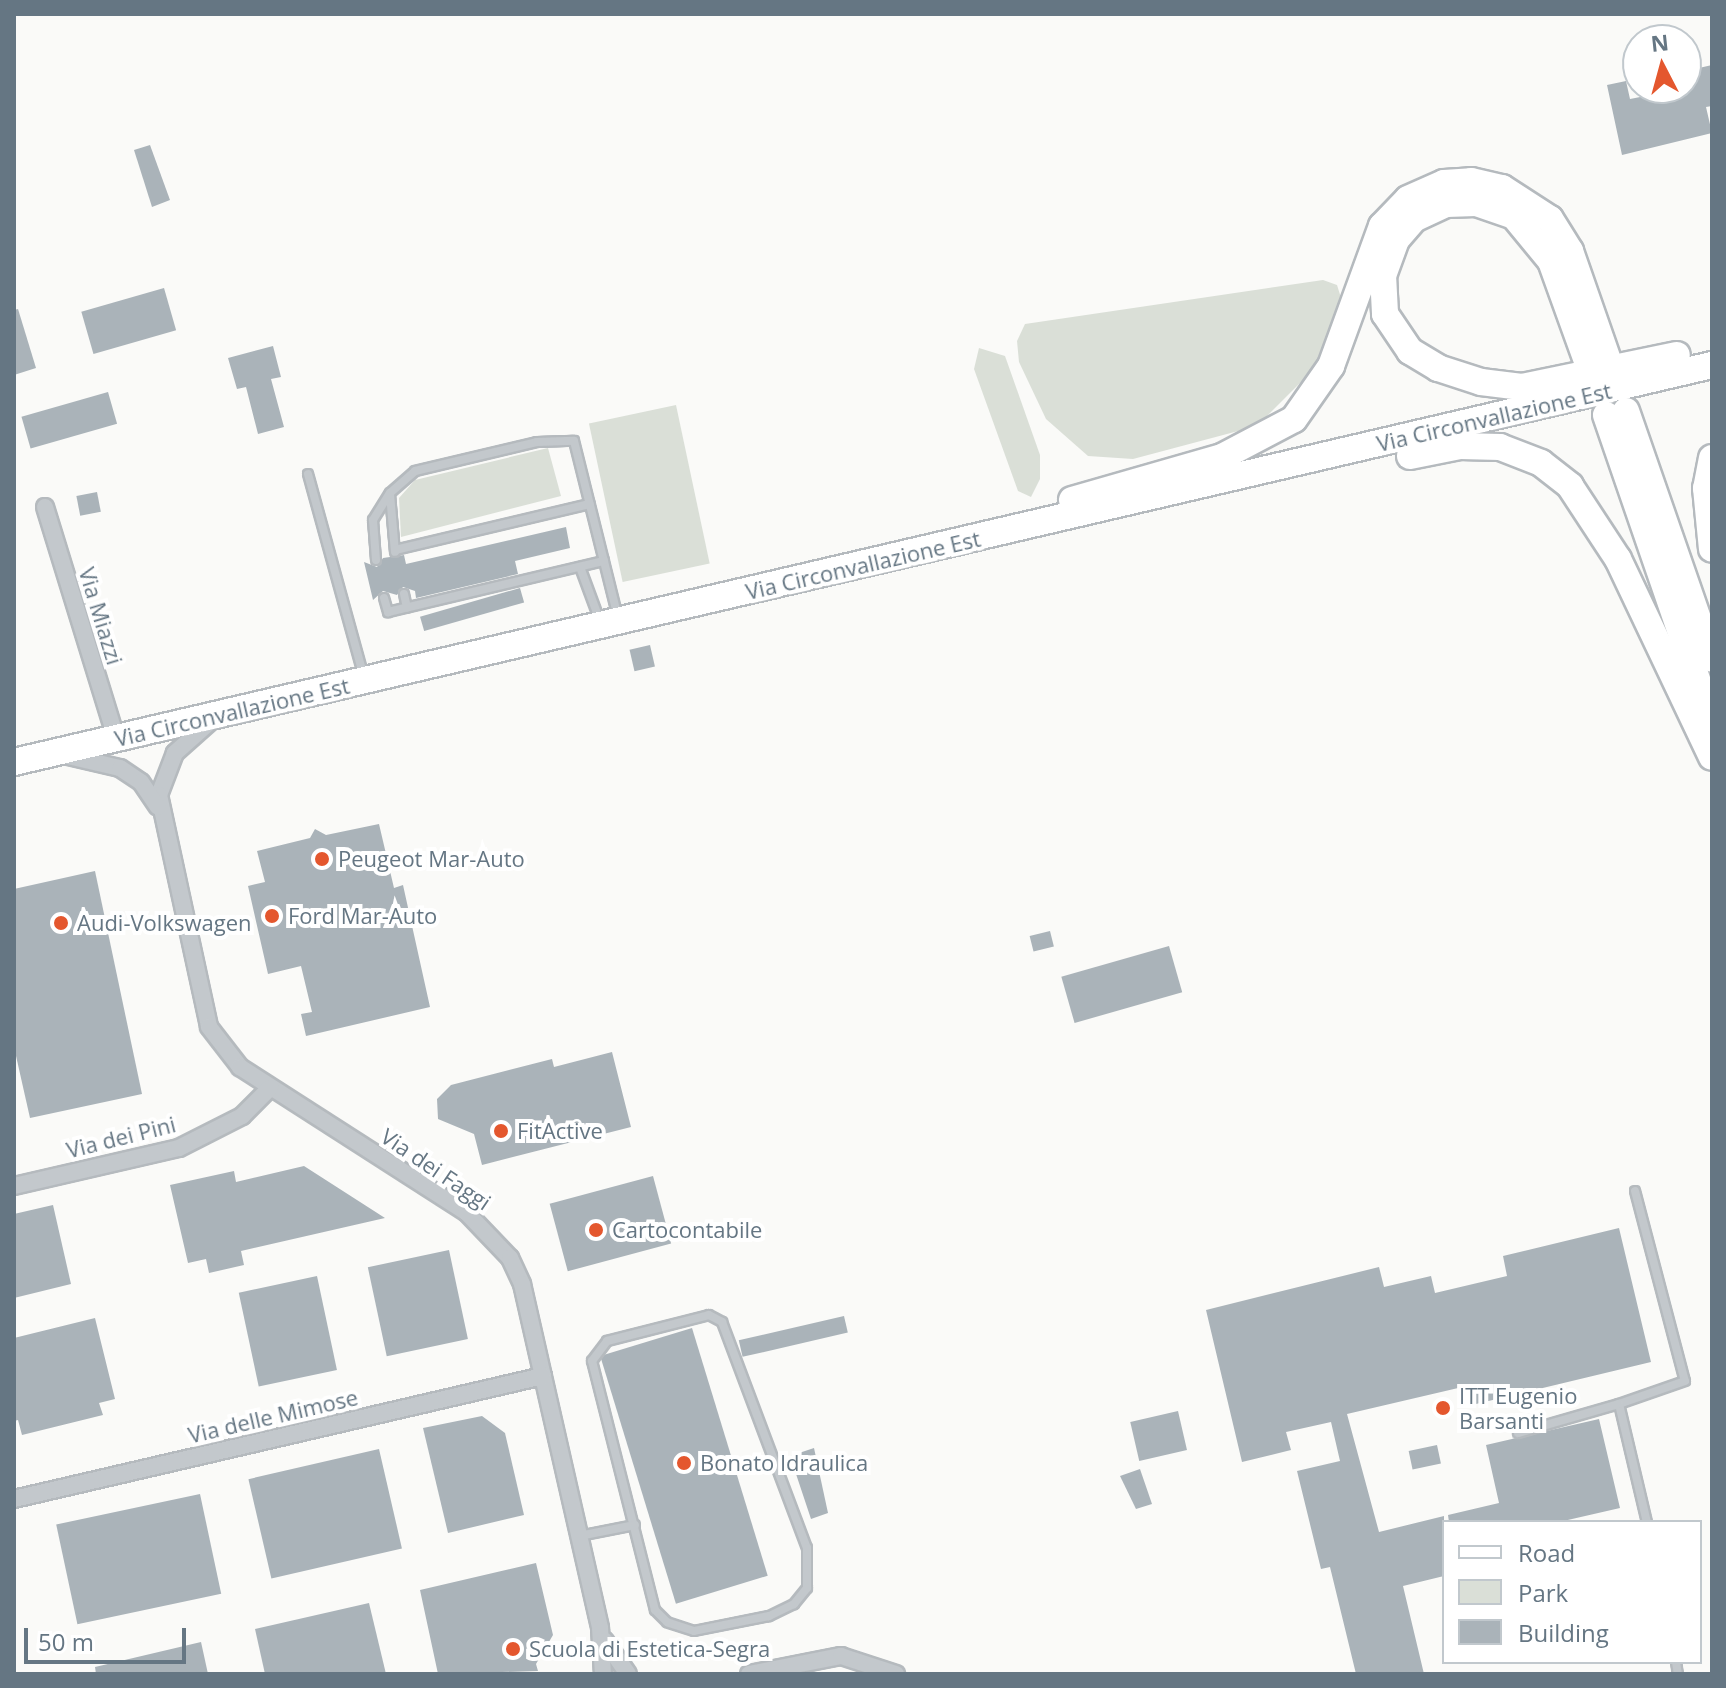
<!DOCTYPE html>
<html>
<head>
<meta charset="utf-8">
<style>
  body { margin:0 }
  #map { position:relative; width:1726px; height:1688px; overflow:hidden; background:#fafaf8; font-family:"Open Sans",sans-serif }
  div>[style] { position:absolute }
  .green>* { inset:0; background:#dadfd7; transform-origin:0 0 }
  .building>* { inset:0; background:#aab3b9; transform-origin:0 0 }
  .roads { filter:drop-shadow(2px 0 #b5babe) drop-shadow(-2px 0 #b5babe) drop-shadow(0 2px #b5babe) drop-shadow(0 -2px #b5babe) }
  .lane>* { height:8px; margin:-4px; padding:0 4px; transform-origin:4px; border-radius:4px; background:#c3c8cc }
  .street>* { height:16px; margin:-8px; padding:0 8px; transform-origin:8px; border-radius:8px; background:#c3c8cc }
  .primary>* { height:26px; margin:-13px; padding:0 13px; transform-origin:13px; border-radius:13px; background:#fff }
  .dots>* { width:22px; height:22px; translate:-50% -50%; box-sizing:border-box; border:4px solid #fff; border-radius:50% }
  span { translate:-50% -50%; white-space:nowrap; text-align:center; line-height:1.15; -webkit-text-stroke:8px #fff; paint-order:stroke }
  .street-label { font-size:22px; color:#657683 }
  .poi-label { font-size:22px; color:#657683 }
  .left { translate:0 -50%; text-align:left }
  .frame { position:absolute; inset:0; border:16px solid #657683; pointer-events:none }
  .legend { position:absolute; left:1442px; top:1520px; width:260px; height:144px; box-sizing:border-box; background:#fff; border:2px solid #c1c8cd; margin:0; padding:10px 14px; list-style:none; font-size:24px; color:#657683 }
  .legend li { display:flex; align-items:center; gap:16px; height:40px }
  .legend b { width:40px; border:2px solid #c1c8cd }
  .north { position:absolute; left:1622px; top:24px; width:80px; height:80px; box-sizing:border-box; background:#fff; border:2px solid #c1c8cd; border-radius:50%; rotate:354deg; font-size:22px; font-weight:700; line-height:32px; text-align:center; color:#657683 }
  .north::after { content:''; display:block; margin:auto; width:28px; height:36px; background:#e4572e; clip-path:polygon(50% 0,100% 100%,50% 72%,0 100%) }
  .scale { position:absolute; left:24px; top:1628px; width:162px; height:36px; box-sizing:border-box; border:4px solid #657683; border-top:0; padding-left:10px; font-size:24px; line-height:28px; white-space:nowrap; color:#657683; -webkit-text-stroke:6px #fff; paint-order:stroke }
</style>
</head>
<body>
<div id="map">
  <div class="green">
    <div style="clip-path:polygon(1323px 280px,1337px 285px,1342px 301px,1323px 360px,1257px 426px,1133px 459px,1088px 456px,1046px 419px,1019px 362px,1017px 341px,1025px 324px)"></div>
    <div style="clip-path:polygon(979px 348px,1005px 356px,1040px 455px,1040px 479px,1031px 497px,1018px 491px,974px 369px)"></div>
    <div style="left:676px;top:405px;width:162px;height:89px;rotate:78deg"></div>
    <div style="clip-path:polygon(548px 448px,561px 496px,401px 537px,399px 498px,415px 480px)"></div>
  </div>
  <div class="building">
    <div style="clip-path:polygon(1712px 65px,1712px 106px,1706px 107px,1712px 133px,1622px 155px,1607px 85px,1626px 81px,1630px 99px,1686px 88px,1686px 71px)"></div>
    <div style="clip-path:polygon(150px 145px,170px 200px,152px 207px,134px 150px)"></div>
    <div style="left:164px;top:288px;width:44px;height:86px;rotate:74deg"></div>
    <div style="clip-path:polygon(18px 309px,36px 368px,14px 375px,14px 310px)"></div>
    <div style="clip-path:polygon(273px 346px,281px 377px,271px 379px,284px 427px,258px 434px,246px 387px,237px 389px,228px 358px)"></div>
    <div style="left:108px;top:392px;width:33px;height:90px;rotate:74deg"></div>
    <div style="left:97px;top:492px;width:20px;height:21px;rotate:79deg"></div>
    <div style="clip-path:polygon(566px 527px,570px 548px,515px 561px,518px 574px,416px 598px,415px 591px,403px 587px,397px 595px,383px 591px,373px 600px,364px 562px,377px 567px,383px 558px,404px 555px,406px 564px)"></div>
    <div style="left:520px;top:588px;width:15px;height:104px;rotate:74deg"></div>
    <div style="left:650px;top:645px;width:22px;height:21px;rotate:77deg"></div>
    <div style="clip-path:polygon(379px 824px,394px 888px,403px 885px,430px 1007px,306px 1036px,301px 1014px,312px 1012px,301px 966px,268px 974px,248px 886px,265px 882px,257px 851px,310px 838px,315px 829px,326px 835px)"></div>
    <div style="clip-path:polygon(95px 871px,142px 1094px,30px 1118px,14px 1047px,14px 889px)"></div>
    <div style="left:1050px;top:931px;width:16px;height:21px;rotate:76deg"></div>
    <div style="left:1169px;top:946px;width:48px;height:112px;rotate:74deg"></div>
    <div style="clip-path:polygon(612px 1052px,631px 1127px,482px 1165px,474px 1134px,438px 1119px,437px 1099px,451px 1085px,552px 1059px,554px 1067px)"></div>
    <div style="clip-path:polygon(304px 1166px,385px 1218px,241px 1251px,244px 1265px,209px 1273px,206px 1259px,188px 1263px,170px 1185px,234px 1171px,236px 1182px)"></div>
    <div style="left:653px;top:1176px;width:70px;height:107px;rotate:75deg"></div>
    <div style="clip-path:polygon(53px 1205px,71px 1284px,14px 1298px,14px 1214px)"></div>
    <div style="clip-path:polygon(1619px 1228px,1651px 1362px,1476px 1404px,1471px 1385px,1347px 1414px,1379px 1532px,1444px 1516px,1444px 1576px,1403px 1586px,1424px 1674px,1356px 1674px,1330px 1567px,1321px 1569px,1297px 1471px,1340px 1461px,1331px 1422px,1286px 1432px,1291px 1450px,1242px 1462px,1206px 1310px,1379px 1267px,1384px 1287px,1431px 1276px,1435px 1293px,1507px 1276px,1503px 1256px)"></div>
    <div style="left:449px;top:1250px;width:91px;height:83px;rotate:78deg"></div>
    <div style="left:317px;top:1276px;width:96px;height:80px;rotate:78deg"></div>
    <div style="left:844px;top:1316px;width:17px;height:108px;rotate:77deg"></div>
    <div style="clip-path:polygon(95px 1318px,115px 1399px,99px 1403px,103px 1415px,22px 1435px,18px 1420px,14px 1421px,14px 1338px)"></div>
    <div style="left:692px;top:1328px;width:259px;height:96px;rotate:73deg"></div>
    <div style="left:1178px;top:1411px;width:40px;height:49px;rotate:77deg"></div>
    <div style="clip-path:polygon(482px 1416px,505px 1433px,524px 1515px,448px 1533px,423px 1428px)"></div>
    <div style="clip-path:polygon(1599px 1419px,1620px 1508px,1559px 1522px,1449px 1522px,1448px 1515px,1499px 1503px,1486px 1445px)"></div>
    <div style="left:1437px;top:1445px;width:19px;height:29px;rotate:78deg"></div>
    <div style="clip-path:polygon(814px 1448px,828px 1513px,811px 1519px,790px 1456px)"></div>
    <div style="left:379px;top:1449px;width:102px;height:134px;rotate:77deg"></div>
    <div style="clip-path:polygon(1140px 1469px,1152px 1504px,1136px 1509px,1120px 1476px)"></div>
    <div style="left:200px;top:1494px;width:102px;height:147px;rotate:78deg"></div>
    <div style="clip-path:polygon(536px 1563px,553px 1635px,536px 1664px,538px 1671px,438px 1674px,420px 1590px)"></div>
    <div style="clip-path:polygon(369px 1603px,386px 1674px,265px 1674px,255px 1629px)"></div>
    <div style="clip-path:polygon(201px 1642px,208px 1674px,96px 1674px,95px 1667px)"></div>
  </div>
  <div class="roads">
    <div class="lane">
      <div style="left:308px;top:474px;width:211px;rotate:74.6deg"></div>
      <div style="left:390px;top:494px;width:58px;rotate:85.1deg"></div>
      <div style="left:395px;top:550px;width:200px;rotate:-13.3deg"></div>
      <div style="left:376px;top:560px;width:40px;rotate:-94.3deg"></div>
      <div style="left:373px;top:520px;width:32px;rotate:-58deg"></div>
      <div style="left:390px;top:493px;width:33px;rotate:-41deg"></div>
      <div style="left:415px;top:471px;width:125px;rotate:-13.4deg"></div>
      <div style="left:537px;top:442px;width:37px;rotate:-2deg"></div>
      <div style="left:574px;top:441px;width:182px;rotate:76deg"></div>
      <div style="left:580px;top:567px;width:58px;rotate:69.7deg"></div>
      <div style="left:404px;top:594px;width:14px;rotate:78deg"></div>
      <div style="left:384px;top:598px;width:15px;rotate:74deg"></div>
      <div style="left:388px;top:612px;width:222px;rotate:-13.3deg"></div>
      <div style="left:1635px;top:1191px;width:196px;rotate:75.3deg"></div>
      <div style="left:1685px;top:1381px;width:70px;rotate:160.8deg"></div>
      <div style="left:1619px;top:1404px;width:121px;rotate:76.7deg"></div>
      <div style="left:709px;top:1315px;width:15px;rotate:28deg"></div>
      <div style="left:722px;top:1322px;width:241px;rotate:69.4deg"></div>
      <div style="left:807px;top:1548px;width:40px;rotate:90deg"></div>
      <div style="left:807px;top:1588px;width:21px;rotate:129deg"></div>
      <div style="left:794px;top:1604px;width:28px;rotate:154deg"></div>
      <div style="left:769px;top:1616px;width:76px;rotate:168.7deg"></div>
      <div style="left:694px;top:1631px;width:28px;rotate:-162deg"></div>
      <div style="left:667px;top:1622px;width:17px;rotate:-135deg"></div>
      <div style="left:655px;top:1610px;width:257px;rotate:-104.2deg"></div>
      <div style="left:592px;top:1361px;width:25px;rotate:-53deg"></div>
      <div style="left:607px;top:1341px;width:105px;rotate:-14.3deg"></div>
      <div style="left:1518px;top:1433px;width:105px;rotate:-16deg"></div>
      <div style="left:579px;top:1536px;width:57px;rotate:-11.1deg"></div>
      <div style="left:1676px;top:1662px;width:12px;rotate:81deg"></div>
    </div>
    <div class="street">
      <div style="left:45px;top:507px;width:242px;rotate:72.9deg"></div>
      <div style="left:212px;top:720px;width:50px;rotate:138.3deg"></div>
      <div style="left:175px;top:753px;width:45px;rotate:110.9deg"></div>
      <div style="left:159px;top:795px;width:237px;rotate:77.8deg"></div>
      <div style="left:209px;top:1027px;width:51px;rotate:52.2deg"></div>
      <div style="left:240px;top:1067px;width:269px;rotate:32.7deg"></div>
      <div style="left:466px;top:1212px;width:64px;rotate:46.3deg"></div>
      <div style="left:510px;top:1258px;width:29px;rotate:65deg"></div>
      <div style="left:522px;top:1284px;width:353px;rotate:77.2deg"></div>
      <div style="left:600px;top:1628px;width:46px;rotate:86.3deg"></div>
      <div style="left:68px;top:756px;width:53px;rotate:13deg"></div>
      <div style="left:120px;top:768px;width:25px;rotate:34deg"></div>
      <div style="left:141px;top:782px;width:30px;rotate:56deg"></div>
      <div style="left:14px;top:1186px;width:169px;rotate:-13deg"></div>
      <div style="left:179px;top:1148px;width:71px;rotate:-26.9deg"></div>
      <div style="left:242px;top:1116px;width:40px;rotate:-45deg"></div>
      <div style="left:14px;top:1499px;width:543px;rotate:-13.09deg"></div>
      <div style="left:605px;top:1641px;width:40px;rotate:55.1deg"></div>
      <div style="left:749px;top:1674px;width:94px;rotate:-11.1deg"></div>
      <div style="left:841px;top:1656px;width:58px;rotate:18.1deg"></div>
    </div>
    <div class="primary">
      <div style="left:1587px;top:361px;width:106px;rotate:-109.8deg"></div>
      <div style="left:1551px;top:261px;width:58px;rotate:-129.4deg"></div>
      <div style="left:1514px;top:216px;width:40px;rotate:-161.1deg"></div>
      <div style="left:1476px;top:203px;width:30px;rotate:178deg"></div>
      <div style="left:1446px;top:204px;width:35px;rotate:155deg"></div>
      <div style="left:1414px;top:219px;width:28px;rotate:131deg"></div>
      <div style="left:1396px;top:240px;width:37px;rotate:110deg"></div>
      <div style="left:1383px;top:275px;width:39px;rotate:87deg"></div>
      <div style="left:1385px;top:314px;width:45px;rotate:56deg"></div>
      <div style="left:1410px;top:351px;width:33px;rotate:31deg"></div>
      <div style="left:1438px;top:368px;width:45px;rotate:18deg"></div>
      <div style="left:1481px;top:382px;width:41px;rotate:7deg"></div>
      <div style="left:1522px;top:387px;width:158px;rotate:-11.7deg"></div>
      <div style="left:1626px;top:411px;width:262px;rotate:70.9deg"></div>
      <div style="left:1606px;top:415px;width:326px;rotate:71deg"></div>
      <div style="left:1410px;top:456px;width:51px;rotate:-11.3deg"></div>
      <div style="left:1460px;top:446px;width:40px;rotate:1.4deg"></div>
      <div style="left:1500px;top:447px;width:44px;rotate:21.3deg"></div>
      <div style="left:1541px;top:463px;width:37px;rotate:38deg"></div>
      <div style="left:1570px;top:486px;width:87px;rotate:56.7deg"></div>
      <div style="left:1618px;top:559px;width:219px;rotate:64.6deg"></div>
      <div style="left:1712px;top:458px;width:31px;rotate:101deg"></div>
      <div style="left:1706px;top:488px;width:61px;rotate:84.4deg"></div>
      <div style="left:1072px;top:500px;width:156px;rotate:-16deg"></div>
      <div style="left:1222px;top:457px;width:81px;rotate:-27.8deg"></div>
      <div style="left:1294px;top:419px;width:65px;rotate:-55.1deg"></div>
      <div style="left:1331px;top:366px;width:149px;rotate:-70deg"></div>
      <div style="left:1382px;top:226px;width:37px;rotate:-46deg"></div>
      <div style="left:1408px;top:199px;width:39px;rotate:-24deg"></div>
      <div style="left:1444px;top:183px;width:27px;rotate:-4deg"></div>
      <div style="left:1471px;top:181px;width:32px;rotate:13deg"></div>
      <div style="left:1502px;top:188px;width:57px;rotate:32.9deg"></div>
      <div style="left:1550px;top:219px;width:38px;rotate:58deg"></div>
      <div style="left:1570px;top:251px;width:112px;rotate:70.8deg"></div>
      <div style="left:14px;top:762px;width:1744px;rotate:-13.16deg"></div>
    </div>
  </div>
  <div class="dots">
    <div style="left:322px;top:859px;background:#e4572e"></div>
    <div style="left:272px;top:916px;background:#e4572e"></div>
    <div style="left:61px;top:923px;background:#e4572e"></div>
    <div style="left:501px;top:1131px;background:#e4572e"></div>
    <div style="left:596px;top:1230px;background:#e4572e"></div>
    <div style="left:1443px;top:1408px;background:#e4572e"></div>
    <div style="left:684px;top:1463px;background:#e4572e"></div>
    <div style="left:513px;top:1649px;background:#e4572e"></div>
  </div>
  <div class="street-label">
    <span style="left:1494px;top:417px;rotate:-13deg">Via Circonvallazione Est</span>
    <span style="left:863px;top:565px;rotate:-13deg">Via Circonvallazione Est</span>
    <span style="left:101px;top:616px;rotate:73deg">Via Miazzi</span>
    <span style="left:232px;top:712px;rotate:-13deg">Via Circonvallazione Est</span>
    <span style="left:121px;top:1137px;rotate:-14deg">Via dei Pini</span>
    <span style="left:436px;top:1169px;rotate:34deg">Via dei Faggi</span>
    <span style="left:273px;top:1416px;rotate:-13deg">Via delle Mimose</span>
  </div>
  <div class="poi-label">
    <span class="left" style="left:338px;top:859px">Peugeot Mar-Auto</span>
    <span class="left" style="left:288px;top:916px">Ford Mar-Auto</span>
    <span class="left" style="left:77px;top:923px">Audi-Volkswagen</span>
    <span class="left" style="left:517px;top:1131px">FitActive</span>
    <span class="left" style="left:612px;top:1230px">Cartocontabile</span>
    <span class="left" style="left:1459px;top:1408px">ITT Eugenio<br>Barsanti</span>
    <span class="left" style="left:700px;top:1463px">Bonato Idraulica</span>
    <span class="left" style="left:529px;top:1649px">Scuola di Estetica-Segra</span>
  </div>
  <div class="frame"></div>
  <ul class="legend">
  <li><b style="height:10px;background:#fff"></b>Road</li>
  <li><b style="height:22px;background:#dadfd7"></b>Park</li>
  <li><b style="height:22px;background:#aab3b9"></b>Building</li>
  </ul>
  <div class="north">N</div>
  <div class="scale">50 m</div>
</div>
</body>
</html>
